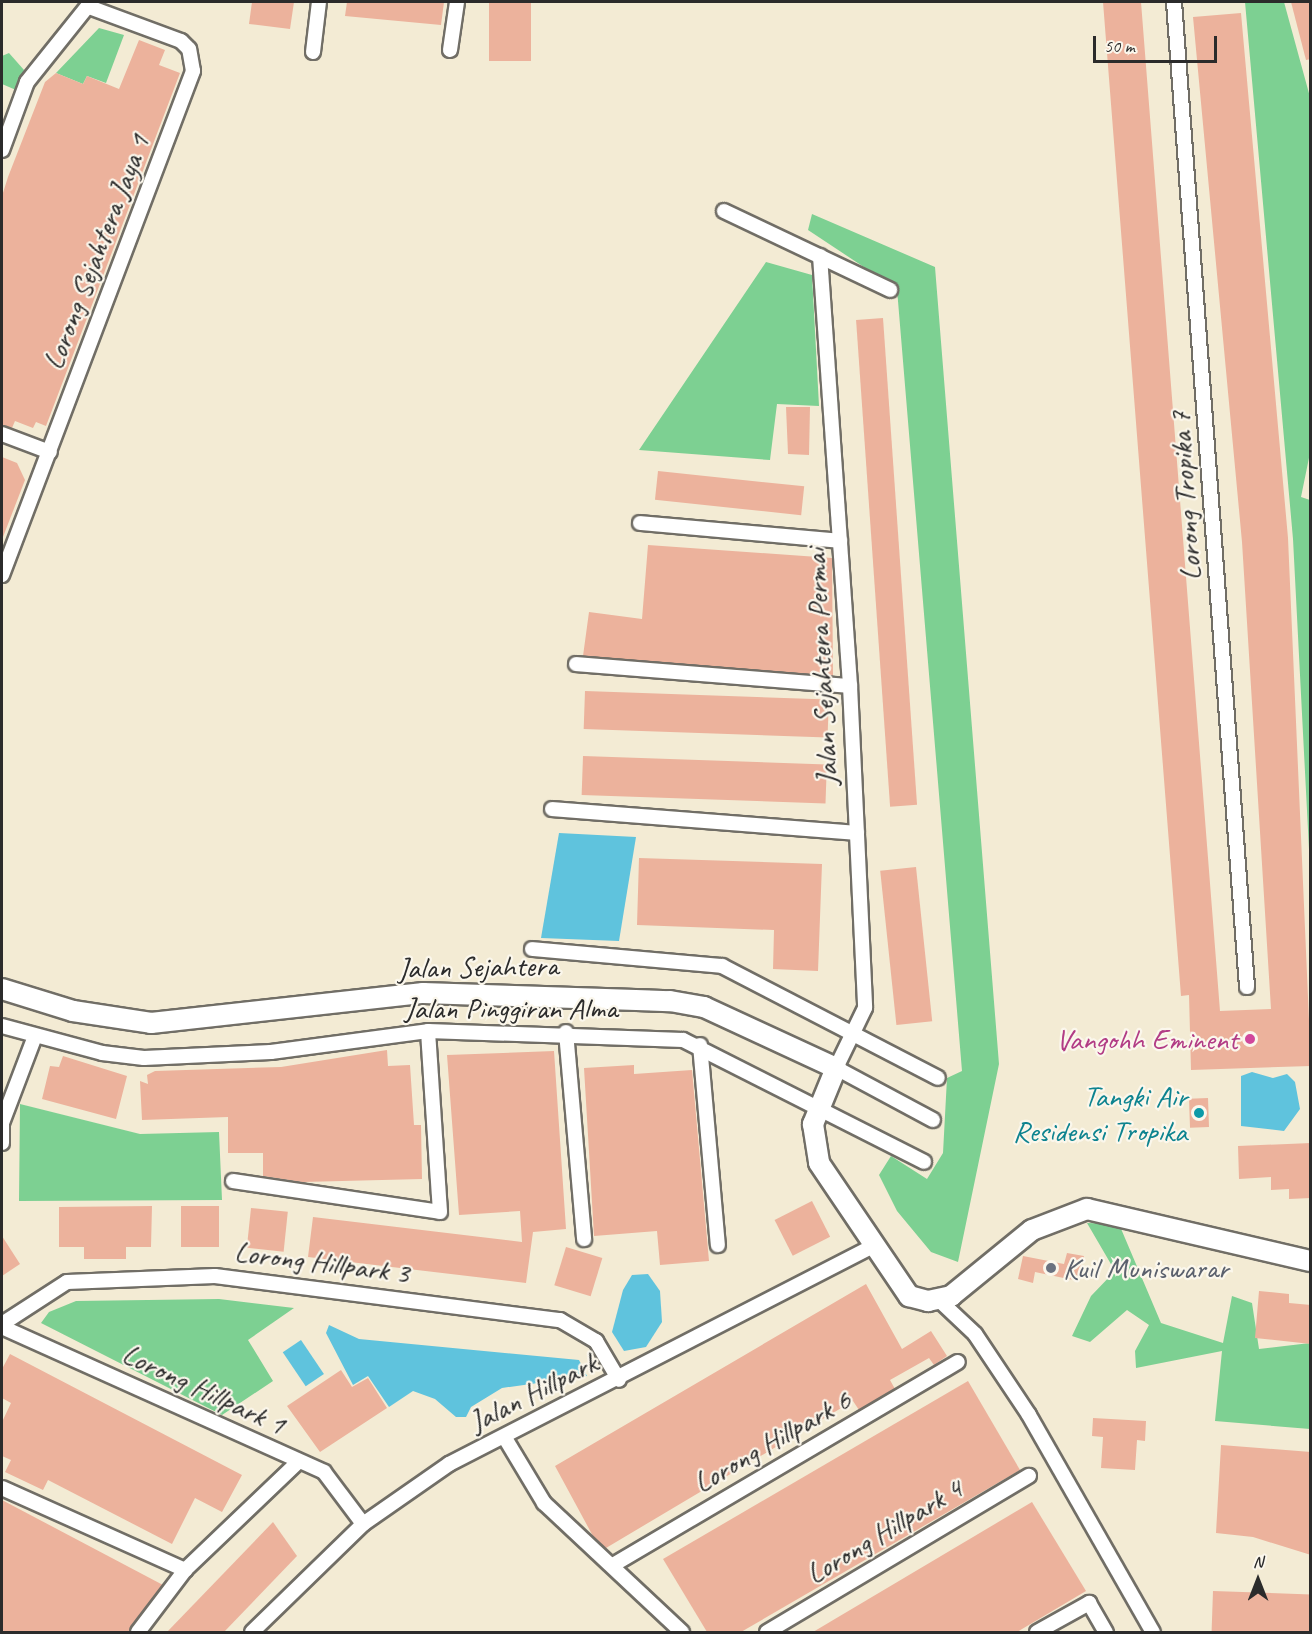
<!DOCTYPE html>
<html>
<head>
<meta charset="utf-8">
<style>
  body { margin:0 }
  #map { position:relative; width:1312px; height:1634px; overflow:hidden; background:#f3ebd4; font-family:Caveat,sans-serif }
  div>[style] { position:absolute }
  .green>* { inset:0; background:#7dd092 }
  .water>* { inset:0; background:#5fc3dd; transform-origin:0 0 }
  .building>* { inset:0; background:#ecb29c; transform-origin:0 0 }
  .roads { filter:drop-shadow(2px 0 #716e66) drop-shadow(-2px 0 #716e66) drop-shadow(0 2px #716e66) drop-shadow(0 -2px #716e66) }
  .street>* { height:14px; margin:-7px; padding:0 7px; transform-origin:7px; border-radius:7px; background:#fff }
  .secondary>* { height:20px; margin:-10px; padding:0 10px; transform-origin:10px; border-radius:10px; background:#fff }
  .dots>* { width:16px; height:16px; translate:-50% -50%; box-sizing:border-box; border:3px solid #fbf7ec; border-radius:50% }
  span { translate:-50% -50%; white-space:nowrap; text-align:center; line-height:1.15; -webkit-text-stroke:4.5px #fbf7ec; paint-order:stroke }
  .street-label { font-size:30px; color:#2b2b2b }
  .hotel-label { font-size:30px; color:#b23c85 }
  .right { translate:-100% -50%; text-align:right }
  .culture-label { font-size:30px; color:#0d838f }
  .worship-label { font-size:30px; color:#5b616d }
  .left { translate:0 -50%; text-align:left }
  .frame { position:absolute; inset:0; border:3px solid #2b2b2b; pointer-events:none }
  .north { position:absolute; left:1228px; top:1550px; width:60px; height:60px; -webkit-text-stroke:4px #fbf7ec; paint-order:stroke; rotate:0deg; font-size:16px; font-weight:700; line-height:24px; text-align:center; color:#2b2b2b }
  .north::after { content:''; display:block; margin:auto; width:21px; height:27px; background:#2b2b2b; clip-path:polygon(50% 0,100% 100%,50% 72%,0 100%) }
  .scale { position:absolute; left:1093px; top:36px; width:124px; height:27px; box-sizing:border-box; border:3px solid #2b2b2b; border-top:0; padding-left:8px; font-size:18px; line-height:21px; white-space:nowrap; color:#2b2b2b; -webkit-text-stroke:4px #fbf7ec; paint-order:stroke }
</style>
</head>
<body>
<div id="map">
  <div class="green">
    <div style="clip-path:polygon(1245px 2px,1284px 2px,1310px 97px,1310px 453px,1301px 497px,1310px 500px,1310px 869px,1293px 539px)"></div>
    <div style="clip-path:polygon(99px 28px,124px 35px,106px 83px,87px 76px,83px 84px,56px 73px)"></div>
    <div style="clip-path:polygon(9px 53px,24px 70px,16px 90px,2px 84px,2px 56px)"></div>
    <div style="clip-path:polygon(812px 214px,935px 267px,999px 1064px,958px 1262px,931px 1252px,897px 1211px,879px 1175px,891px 1156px,927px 1179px,943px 1153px,947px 1078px,962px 1071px,897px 289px,808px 230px)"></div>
    <div style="clip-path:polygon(766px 262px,812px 275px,819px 406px,777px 404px,770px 460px,639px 450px)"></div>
    <div style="clip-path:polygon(20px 1104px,140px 1134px,219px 1132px,222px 1200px,19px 1201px)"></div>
    <div style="clip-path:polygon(1087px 1223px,1119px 1224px,1161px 1323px,1223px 1343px,1232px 1296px,1252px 1303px,1259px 1349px,1310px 1343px,1310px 1429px,1215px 1421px,1222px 1351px,1136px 1368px,1135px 1351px,1149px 1325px,1127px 1310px,1090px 1342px,1072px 1336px,1091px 1296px,1115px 1271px)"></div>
    <div style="clip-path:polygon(219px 1299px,294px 1308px,248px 1340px,273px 1381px,222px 1415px,41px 1323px,49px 1312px,76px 1301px)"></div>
  </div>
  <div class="water">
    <div style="clip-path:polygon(559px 833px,636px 837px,619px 941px,541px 938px)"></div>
    <div style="clip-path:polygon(1252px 1072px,1273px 1078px,1287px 1074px,1295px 1082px,1300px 1109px,1284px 1131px,1241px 1126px,1241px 1076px)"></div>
    <div style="clip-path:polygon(648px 1274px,660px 1291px,662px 1322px,646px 1347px,624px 1351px,612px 1332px,623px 1290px,632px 1275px)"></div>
    <div style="clip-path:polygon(329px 1325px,359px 1339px,579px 1360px,587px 1376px,502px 1388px,471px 1407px,466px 1417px,456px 1417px,435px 1399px,413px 1391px,389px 1407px,368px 1376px,353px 1385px,326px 1333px)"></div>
    <div style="left:301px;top:1340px;width:41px;height:22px;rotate:56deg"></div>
  </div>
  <div class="building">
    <div style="clip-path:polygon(252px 2px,294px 2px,290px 29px,249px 24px)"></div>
    <div style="clip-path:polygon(347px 2px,444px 2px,441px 25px,345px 16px)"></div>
    <div style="left:489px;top:2px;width:42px;height:59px"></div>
    <div style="clip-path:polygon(1103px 2px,1141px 2px,1220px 1011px,1271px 1009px,1242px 542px,1193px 17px,1241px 13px,1288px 538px,1311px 1066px,1191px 1070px,1189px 995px,1181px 996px)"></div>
    <div style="clip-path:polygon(1291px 2px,1311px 2px,1311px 59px,1306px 60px)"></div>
    <div style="clip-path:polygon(139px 40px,165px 50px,159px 65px,180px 73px,46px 426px,36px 422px,33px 428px,15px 421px,12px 428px,2px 425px,2px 196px,8px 177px,45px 82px,56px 73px,83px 84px,87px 76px,119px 89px)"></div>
    <div style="left:883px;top:318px;width:488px;height:27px;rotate:86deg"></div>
    <div style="clip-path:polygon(786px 407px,810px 407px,809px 455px,788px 454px)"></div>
    <div style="clip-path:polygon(2px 457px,17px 463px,25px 480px,3px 537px)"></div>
    <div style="left:658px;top:471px;width:147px;height:29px;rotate:6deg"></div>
    <div style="clip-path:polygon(648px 545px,832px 558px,833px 676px,583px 656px,589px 612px,642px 619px)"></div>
    <div style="left:585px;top:691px;width:244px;height:38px;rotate:2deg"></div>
    <div style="left:583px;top:756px;width:244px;height:39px;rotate:2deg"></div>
    <div style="clip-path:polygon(639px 858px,822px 864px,818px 971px,773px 969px,774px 930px,637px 925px)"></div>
    <div style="left:916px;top:867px;width:155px;height:36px;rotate:84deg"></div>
    <div style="clip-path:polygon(387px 1050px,388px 1066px,410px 1065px,414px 1125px,421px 1125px,422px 1179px,302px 1182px,263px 1176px,263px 1153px,228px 1153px,228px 1117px,142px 1120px,140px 1081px,148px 1084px,147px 1075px,155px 1071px,281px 1067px)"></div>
    <div style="clip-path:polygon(554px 1051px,566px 1229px,533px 1232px,526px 1283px,308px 1257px,313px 1217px,522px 1242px,520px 1211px,459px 1215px,447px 1055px)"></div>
    <div style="clip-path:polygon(63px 1056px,127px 1076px,116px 1119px,42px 1099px,50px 1066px,59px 1067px)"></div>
    <div style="clip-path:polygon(634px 1065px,634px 1074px,692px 1070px,709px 1261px,660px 1265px,657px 1231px,594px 1236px,584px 1068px)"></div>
    <div style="left:1208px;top:1098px;width:29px;height:19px;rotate:88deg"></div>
    <div style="clip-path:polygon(1311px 1143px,1311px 1198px,1289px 1199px,1289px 1189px,1271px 1190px,1271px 1177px,1239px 1179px,1238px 1146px)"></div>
    <div style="left:812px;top:1201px;width:40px;height:42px;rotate:63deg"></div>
    <div style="clip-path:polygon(152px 1206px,151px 1247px,126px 1247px,126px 1259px,84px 1259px,84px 1247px,59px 1247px,59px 1207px)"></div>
    <div style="left:181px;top:1206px;width:38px;height:41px"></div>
    <div style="left:251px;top:1208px;width:37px;height:40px;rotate:6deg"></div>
    <div style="clip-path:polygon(2px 1236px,20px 1264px,2px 1276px)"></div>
    <div style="left:566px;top:1247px;width:38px;height:40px;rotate:17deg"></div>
    <div style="clip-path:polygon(1067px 1253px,1084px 1256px,1078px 1281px,1035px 1272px,1033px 1283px,1018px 1279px,1023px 1256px,1064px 1264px)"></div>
    <div style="clip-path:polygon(866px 1284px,902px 1349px,931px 1331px,947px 1356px,934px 1365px,929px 1358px,890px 1380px,895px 1389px,859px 1410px,853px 1401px,606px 1548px,594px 1538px,555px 1466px)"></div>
    <div style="clip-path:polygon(1259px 1291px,1289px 1294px,1289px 1303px,1311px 1305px,1311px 1344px,1255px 1338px)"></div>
    <div style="clip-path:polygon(10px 1354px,242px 1475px,222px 1512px,195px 1498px,172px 1544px,48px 1480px,43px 1490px,5px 1472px,11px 1460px,2px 1456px,2px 1422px,11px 1403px,2px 1398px,2px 1369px)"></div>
    <div style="clip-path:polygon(341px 1370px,352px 1387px,368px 1378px,387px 1408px,320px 1452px,287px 1406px)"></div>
    <div style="clip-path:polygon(968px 1381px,1020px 1470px,741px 1632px,707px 1632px,663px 1559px)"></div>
    <div style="clip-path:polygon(1093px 1418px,1146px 1421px,1145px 1441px,1137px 1440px,1135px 1470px,1101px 1468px,1103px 1437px,1092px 1436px)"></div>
    <div style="clip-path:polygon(1221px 1445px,1311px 1452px,1311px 1555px,1253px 1537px,1216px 1533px)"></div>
    <div style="clip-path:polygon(2px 1500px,163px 1585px,129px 1632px,2px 1632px)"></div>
    <div style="clip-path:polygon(1032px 1502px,1086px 1591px,1017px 1632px,813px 1632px)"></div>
    <div style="clip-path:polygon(273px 1522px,297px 1556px,224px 1632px,167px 1632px)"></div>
    <div style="left:1213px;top:1591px;width:98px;height:41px;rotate:2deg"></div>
  </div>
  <div class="roads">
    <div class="street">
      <div style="left:1174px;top:2px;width:988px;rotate:85.76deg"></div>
      <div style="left:450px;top:50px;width:49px;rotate:-81.7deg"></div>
      <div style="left:313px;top:52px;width:50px;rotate:-83.2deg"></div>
      <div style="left:2px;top:150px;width:72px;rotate:-69.8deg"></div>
      <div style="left:27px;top:82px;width:102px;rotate:-51.3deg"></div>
      <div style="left:724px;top:211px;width:184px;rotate:25.4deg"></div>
      <div style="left:820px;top:256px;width:431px;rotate:86deg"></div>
      <div style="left:850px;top:686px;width:322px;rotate:87.3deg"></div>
      <div style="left:865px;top:1008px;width:67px;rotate:115.8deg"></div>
      <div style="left:836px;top:1068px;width:110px;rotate:28.2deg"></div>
      <div style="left:2px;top:434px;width:51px;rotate:20.6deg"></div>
      <div style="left:640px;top:523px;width:201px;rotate:5.1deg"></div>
      <div style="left:2px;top:575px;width:539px;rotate:-69.24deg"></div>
      <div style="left:193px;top:71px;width:22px;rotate:-100deg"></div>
      <div style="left:189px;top:49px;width:11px;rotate:-135deg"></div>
      <div style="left:181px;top:41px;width:98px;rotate:-159.7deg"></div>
      <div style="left:576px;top:664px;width:275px;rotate:4.6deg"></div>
      <div style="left:552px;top:809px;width:306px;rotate:4.5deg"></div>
      <div style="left:532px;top:949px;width:191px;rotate:5.1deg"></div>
      <div style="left:722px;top:966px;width:243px;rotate:27.4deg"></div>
      <div style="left:2px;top:1026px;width:104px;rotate:15.1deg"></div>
      <div style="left:102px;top:1053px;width:42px;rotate:6.8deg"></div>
      <div style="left:144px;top:1058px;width:127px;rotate:-2.7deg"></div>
      <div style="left:271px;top:1052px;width:158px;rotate:-7.6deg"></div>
      <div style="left:428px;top:1031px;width:255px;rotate:2deg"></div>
      <div style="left:683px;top:1040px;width:270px;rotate:26.8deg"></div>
      <div style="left:566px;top:1032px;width:208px;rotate:85deg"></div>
      <div style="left:700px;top:1045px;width:201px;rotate:84.9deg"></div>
      <div style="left:2px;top:1143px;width:20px;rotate:-90deg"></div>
      <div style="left:2px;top:1123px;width:93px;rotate:-69.2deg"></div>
      <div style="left:233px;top:1181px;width:209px;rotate:8.5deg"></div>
      <div style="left:440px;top:1212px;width:181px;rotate:-93.8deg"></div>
      <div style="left:940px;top:1301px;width:48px;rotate:43.3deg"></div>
      <div style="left:975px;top:1334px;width:97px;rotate:56.3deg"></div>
      <div style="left:1029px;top:1415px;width:250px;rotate:60.3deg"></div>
      <div style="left:2px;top:1324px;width:77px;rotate:-32.9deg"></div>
      <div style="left:67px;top:1282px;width:148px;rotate:-2.3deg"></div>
      <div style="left:215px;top:1276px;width:348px;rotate:7.3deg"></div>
      <div style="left:560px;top:1320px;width:42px;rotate:30.3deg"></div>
      <div style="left:596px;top:1341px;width:45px;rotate:59.5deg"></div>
      <div style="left:2px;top:1327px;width:353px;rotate:24.2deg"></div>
      <div style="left:324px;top:1472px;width:65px;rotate:53.1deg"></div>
      <div style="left:505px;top:1438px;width:76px;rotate:59deg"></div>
      <div style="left:544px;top:1503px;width:189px;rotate:43.1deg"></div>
      <div style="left:2px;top:1488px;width:201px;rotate:24.1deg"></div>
      <div style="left:613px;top:1565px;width:400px;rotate:-30.5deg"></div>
      <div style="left:138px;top:1632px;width:78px;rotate:-52.8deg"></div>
      <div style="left:185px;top:1570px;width:156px;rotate:-43.7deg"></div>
      <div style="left:252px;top:1632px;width:155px;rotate:-44.2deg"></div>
      <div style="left:363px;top:1524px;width:105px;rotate:-34.9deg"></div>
      <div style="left:449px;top:1464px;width:475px;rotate:-27.2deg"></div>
      <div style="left:767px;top:1632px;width:305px;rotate:-30.8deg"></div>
      <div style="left:1037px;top:1632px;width:60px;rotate:-29.1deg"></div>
      <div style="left:1089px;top:1603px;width:34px;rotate:60deg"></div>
    </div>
    <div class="secondary">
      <div style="left:2px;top:989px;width:74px;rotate:17.2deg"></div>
      <div style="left:73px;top:1011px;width:79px;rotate:8.7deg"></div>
      <div style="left:151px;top:1023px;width:274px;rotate:-6.3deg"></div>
      <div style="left:423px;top:993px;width:247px;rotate:1.9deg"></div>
      <div style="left:670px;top:1001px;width:35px;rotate:10deg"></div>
      <div style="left:704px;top:1007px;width:145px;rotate:24.8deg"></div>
      <div style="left:836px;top:1068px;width:61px;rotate:112.3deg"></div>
      <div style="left:813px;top:1124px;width:39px;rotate:81deg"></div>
      <div style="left:819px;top:1163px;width:161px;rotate:55.9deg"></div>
      <div style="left:909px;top:1296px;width:20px;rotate:15deg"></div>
      <div style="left:928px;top:1301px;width:24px;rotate:-12deg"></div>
      <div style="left:951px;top:1296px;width:104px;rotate:-39.2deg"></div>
      <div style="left:1032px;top:1230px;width:59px;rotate:-20.9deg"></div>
      <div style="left:1087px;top:1209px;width:229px;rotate:13.1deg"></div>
    </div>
  </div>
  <div class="dots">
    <div style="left:1250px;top:1039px;background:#d1479c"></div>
    <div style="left:1199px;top:1113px;background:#0f9aa8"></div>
    <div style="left:1051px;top:1268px;background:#6b7280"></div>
  </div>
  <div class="street-label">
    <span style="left:96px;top:252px;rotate:-69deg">Lorong Sejahtera Jaya 1</span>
    <span style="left:1185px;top:496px;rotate:-94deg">Lorong Tropika 7</span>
    <span style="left:821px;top:667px;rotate:-93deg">Jalan Sejahtera Permai</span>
    <span style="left:478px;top:967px;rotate:-1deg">Jalan Sejahtera</span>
    <span style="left:511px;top:1008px">Jalan Pinggiran Alma</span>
    <span style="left:322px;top:1262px;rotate:7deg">Lorong Hillpark 3</span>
    <span style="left:204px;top:1389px;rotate:25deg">Lorong Hillpark 1</span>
    <span style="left:533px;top:1392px;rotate:-27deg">Jalan Hillpark</span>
    <span style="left:772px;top:1441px;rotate:-30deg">Lorong Hillpark 6</span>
    <span style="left:884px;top:1531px;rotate:-31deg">Lorong Hillpark 4</span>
  </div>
  <div class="hotel-label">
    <span class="right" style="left:1238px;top:1039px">Vangohh Eminent</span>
  </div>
  <div class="culture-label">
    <span class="right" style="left:1187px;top:1113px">Tangki Air<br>Residensi Tropika</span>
  </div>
  <div class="worship-label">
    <span class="left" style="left:1063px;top:1268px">Kuil Muniswarar</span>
  </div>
  <div class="frame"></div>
  <div class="north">N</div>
  <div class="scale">50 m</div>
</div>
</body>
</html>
